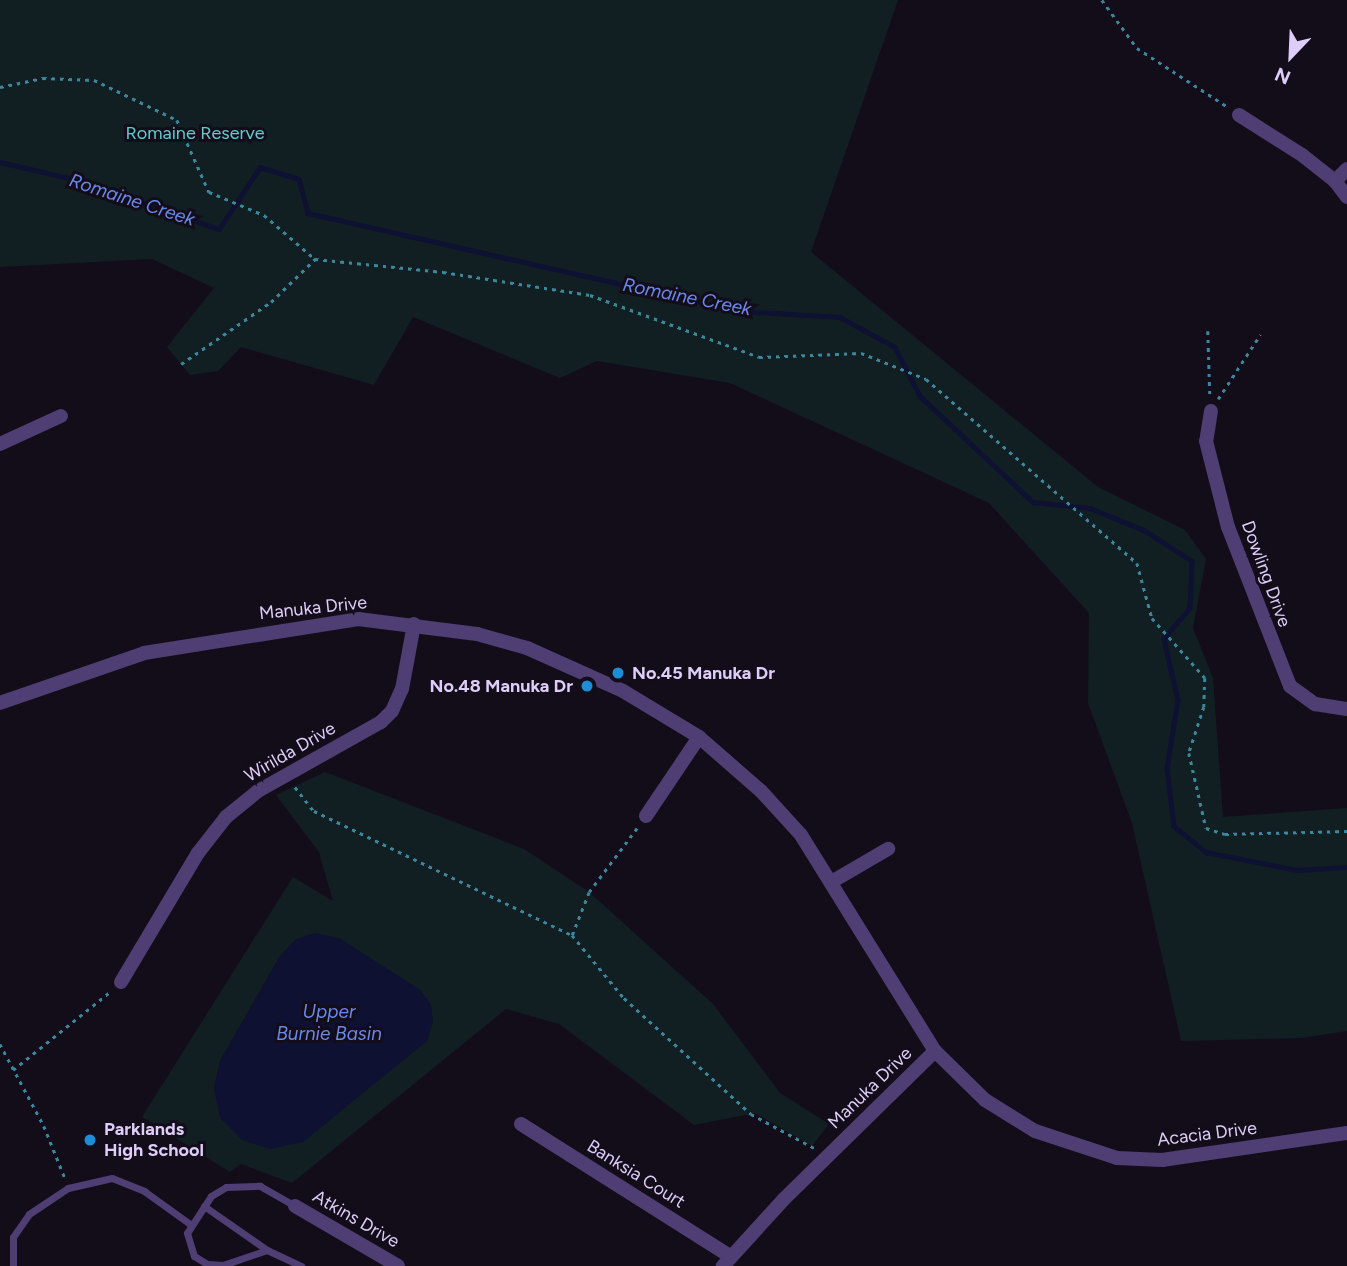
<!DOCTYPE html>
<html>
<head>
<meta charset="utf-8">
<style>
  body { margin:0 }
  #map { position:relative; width:1347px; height:1266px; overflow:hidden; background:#130d1a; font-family:Figtree,sans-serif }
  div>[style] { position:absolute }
  .green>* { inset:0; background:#111f23 }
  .water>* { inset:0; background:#0e1132 }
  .stream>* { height:4.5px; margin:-2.25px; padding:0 2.25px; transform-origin:2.25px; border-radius:2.25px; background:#0e1132 }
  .path>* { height:2.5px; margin-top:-1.25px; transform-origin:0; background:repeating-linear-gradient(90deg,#3b889e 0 3.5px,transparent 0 8.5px) }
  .lane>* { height:7px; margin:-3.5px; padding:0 3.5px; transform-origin:3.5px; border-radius:3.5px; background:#4f3e73 }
  .street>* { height:14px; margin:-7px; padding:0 7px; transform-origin:7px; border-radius:7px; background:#4f3e73 }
  .dots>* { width:19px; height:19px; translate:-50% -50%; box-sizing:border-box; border:4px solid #130d1a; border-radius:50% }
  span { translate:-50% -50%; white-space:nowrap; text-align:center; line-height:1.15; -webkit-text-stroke:6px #130d1a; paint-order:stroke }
  .park-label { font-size:18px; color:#64cacd }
  .street-label { font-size:18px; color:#decdf8 }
  .poi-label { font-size:18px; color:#decdf8; font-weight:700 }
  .left { translate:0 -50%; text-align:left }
  .right { translate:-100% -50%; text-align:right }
  .water-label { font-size:19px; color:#6989eb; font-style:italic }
  .north { position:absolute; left:1256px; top:21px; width:70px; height:70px; -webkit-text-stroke:5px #130d1a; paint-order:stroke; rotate:203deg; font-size:19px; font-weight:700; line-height:28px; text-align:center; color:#decdf8 }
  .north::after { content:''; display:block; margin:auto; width:24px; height:32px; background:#decdf8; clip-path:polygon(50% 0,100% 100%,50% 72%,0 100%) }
</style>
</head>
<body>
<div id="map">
  <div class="green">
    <div style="clip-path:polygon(0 0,898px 0,811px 252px,1098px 487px,1185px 530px,1206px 559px,1193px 628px,1213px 678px,1223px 817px,1347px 808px,1347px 1031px,1302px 1038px,1181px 1041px,1132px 823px,1088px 703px,1089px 613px,989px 503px,730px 383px,597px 361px,560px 378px,413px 317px,374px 385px,241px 347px,218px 371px,190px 375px,167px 347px,214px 288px,152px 259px,0 267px)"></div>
    <div style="clip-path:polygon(evenodd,325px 772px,524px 849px,589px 892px,713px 1004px,780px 1093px,829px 1124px,812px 1146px,755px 1113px,694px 1125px,559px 1024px,506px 1009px,292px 1183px,241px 1164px,230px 1172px,142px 1117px,293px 877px,333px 901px,319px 852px,276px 795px,325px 772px,280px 956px,419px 989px,431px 1005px,433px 1023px,214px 1089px,220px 1061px,280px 956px)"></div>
  </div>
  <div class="water">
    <div style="clip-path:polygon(315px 933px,339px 938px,419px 989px,431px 1005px,433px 1023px,427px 1041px,303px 1142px,270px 1149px,242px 1140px,220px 1118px,214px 1089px,220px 1061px,280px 956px,296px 939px)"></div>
  </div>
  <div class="stream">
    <div style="left:0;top:162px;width:75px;rotate:13.1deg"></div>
    <div style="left:73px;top:179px;width:154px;rotate:18.9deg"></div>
    <div style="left:219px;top:229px;width:74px;rotate:-56.5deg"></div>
    <div style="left:260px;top:167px;width:41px;rotate:17.1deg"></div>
    <div style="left:299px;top:179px;width:35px;rotate:75deg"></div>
    <div style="left:308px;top:213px;width:442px;rotate:12.8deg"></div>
    <div style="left:739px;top:311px;width:101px;rotate:3.4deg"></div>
    <div style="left:840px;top:317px;width:63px;rotate:28.6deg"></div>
    <div style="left:895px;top:347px;width:55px;rotate:63deg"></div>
    <div style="left:920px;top:396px;width:155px;rotate:43.2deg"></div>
    <div style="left:1033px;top:502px;width:57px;rotate:6deg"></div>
    <div style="left:1090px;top:508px;width:58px;rotate:22.2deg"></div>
    <div style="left:1144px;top:530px;width:57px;rotate:32.9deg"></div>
    <div style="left:1192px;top:561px;width:47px;rotate:92.4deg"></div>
    <div style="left:1190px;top:608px;width:40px;rotate:130deg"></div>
    <div style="left:1164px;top:639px;width:63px;rotate:77.1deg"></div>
    <div style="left:1178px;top:700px;width:70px;rotate:99.1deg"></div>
    <div style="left:1167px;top:769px;width:57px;rotate:83deg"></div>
    <div style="left:1174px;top:826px;width:41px;rotate:39.1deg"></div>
    <div style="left:1206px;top:852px;width:93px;rotate:11.2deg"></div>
    <div style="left:1297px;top:870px;width:50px;rotate:-3.4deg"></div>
  </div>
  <div class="path">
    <div style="left:1102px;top:0;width:59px;rotate:53.9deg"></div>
    <div style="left:1137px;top:48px;width:108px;rotate:33deg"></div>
    <div style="left:0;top:87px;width:44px;rotate:-11.8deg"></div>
    <div style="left:43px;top:78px;width:51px;rotate:2.2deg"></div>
    <div style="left:94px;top:80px;width:92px;rotate:25.7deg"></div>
    <div style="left:177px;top:120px;width:79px;rotate:66deg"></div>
    <div style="left:209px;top:192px;width:60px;rotate:22.7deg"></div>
    <div style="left:264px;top:215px;width:67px;rotate:40.8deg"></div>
    <div style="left:315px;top:259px;width:129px;rotate:5.8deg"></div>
    <div style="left:443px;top:272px;width:149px;rotate:8.9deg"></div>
    <div style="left:590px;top:295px;width:180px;rotate:20.1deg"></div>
    <div style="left:759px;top:357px;width:102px;rotate:-2.2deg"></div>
    <div style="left:861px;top:353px;width:70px;rotate:21.8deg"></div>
    <div style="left:926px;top:379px;width:280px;rotate:41.1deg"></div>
    <div style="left:1137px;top:563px;width:57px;rotate:74.7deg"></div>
    <div style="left:1152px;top:618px;width:80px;rotate:48.5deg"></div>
    <div style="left:1205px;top:678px;width:29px;rotate:92deg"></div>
    <div style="left:1204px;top:707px;width:48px;rotate:108.1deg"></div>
    <div style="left:1189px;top:753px;width:77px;rotate:77.2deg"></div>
    <div style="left:1206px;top:828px;width:20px;rotate:18deg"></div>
    <div style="left:1225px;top:834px;width:122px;rotate:-1.4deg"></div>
    <div style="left:1208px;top:331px;width:65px;rotate:88.2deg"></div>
    <div style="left:181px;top:364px;width:109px;rotate:-34.6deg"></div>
    <div style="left:271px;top:302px;width:62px;rotate:-44.3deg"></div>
    <div style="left:1218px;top:399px;width:77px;rotate:-56.7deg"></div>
    <div style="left:295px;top:787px;width:31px;rotate:52deg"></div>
    <div style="left:314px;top:811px;width:286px;rotate:25.7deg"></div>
    <div style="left:572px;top:935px;width:82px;rotate:50.5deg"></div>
    <div style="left:624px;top:998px;width:172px;rotate:42.4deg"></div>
    <div style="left:751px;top:1114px;width:74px;rotate:28.3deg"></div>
    <div style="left:572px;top:935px;width:46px;rotate:-68.4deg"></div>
    <div style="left:589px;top:892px;width:80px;rotate:-53.1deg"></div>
    <div style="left:0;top:1044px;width:93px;rotate:61.8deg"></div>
    <div style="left:44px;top:1126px;width:56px;rotate:68deg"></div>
    <div style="left:13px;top:1070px;width:126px;rotate:-38.9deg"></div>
  </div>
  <div class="lane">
    <div style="left:204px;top:1206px;width:77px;rotate:34.9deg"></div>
    <div style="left:267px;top:1250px;width:38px;rotate:25deg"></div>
    <div style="left:267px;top:1250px;width:46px;rotate:161.2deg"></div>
    <div style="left:223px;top:1265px;width:16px;rotate:-176deg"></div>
    <div style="left:207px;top:1264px;width:15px;rotate:-148deg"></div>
    <div style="left:194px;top:1256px;width:24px;rotate:-107deg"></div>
    <div style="left:187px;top:1233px;width:44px;rotate:-57deg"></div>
    <div style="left:211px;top:1196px;width:17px;rotate:-31deg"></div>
    <div style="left:226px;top:1187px;width:34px;rotate:-2deg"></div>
    <div style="left:260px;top:1186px;width:40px;rotate:29.7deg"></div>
    <div style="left:13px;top:1266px;width:29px;rotate:-90deg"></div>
    <div style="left:13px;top:1237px;width:28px;rotate:-55deg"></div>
    <div style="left:29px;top:1214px;width:47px;rotate:-33.7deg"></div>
    <div style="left:68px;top:1188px;width:45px;rotate:-12.8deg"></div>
    <div style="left:112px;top:1178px;width:35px;rotate:22deg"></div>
    <div style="left:144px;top:1191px;width:57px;rotate:35.7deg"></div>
  </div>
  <div class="street">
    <div style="left:1239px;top:115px;width:75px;rotate:32.4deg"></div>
    <div style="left:1302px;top:155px;width:42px;rotate:38.2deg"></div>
    <div style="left:1335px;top:181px;width:20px;rotate:53deg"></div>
    <div style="left:1335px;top:181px;width:17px;rotate:-45deg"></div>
    <div style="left:1211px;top:411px;width:30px;rotate:99deg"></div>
    <div style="left:1206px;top:441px;width:89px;rotate:75.7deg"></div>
    <div style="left:1228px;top:527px;width:171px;rotate:68.7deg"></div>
    <div style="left:1290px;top:686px;width:31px;rotate:36deg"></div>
    <div style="left:1315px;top:704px;width:32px;rotate:9deg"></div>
    <div style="left:0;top:444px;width:67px;rotate:-24.7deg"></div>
    <div style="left:0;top:703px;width:152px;rotate:-19.1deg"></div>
    <div style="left:144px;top:653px;width:217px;rotate:-9deg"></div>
    <div style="left:358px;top:619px;width:120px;rotate:7.2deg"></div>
    <div style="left:477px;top:634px;width:52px;rotate:15.6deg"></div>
    <div style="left:527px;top:648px;width:105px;rotate:24.1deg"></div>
    <div style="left:623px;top:691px;width:89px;rotate:31.2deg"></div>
    <div style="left:699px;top:737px;width:82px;rotate:41.1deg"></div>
    <div style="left:761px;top:791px;width:59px;rotate:47.7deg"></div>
    <div style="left:801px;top:835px;width:254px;rotate:58.2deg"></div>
    <div style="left:935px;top:1051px;width:211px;rotate:135.6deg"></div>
    <div style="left:784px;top:1199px;width:91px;rotate:132.3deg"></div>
    <div style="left:646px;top:816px;width:95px;rotate:-56.1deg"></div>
    <div style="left:833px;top:881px;width:64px;rotate:-30.2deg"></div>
    <div style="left:121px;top:982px;width:150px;rotate:-59.2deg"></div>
    <div style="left:198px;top:853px;width:46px;rotate:-52.1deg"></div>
    <div style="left:226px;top:817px;width:41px;rotate:-39.1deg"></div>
    <div style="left:258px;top:791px;width:141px;rotate:-29.3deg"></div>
    <div style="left:381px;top:722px;width:16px;rotate:-45deg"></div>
    <div style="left:392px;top:711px;width:24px;rotate:-66deg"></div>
    <div style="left:402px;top:689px;width:66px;rotate:-79.5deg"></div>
    <div style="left:935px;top:1051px;width:70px;rotate:44.4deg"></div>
    <div style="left:985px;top:1100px;width:59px;rotate:31.8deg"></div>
    <div style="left:1035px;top:1131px;width:86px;rotate:18.2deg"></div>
    <div style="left:1117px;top:1158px;width:45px;rotate:2.5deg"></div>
    <div style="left:1162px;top:1160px;width:187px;rotate:-8.3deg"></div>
    <div style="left:521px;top:1124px;width:247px;rotate:32.3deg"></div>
    <div style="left:295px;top:1206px;width:119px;rotate:30.2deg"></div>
  </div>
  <div class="dots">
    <div style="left:618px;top:673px;background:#1d8ed5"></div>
    <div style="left:587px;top:686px;background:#1d8ed5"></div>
    <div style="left:90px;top:1140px;background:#1d8ed5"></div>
  </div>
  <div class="park-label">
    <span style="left:195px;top:133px">Romaine Reserve</span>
  </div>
  <div class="street-label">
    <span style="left:1266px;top:574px;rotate:70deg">Dowling Drive</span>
    <span style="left:313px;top:608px;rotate:-6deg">Manuka Drive</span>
    <span style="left:290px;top:752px;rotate:-30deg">Wirilda Drive</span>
    <span style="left:870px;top:1088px;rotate:-44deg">Manuka Drive</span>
    <span style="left:1207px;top:1134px;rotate:-7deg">Acacia Drive</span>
    <span style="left:636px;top:1174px;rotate:32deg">Banksia Court</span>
    <span style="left:356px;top:1219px;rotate:30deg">Atkins Drive</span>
  </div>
  <div class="poi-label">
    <span class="left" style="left:632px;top:673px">No.45 Manuka Dr</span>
    <span class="right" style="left:573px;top:686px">No.48 Manuka Dr</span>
    <span class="left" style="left:104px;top:1140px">Parklands<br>High School</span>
  </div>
  <div class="water-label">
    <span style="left:132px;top:200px;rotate:18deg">Romaine Creek</span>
    <span style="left:687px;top:297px;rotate:11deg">Romaine Creek</span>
    <span style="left:329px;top:1023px">Upper<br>Burnie Basin</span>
  </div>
  <div class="north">N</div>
</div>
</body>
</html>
